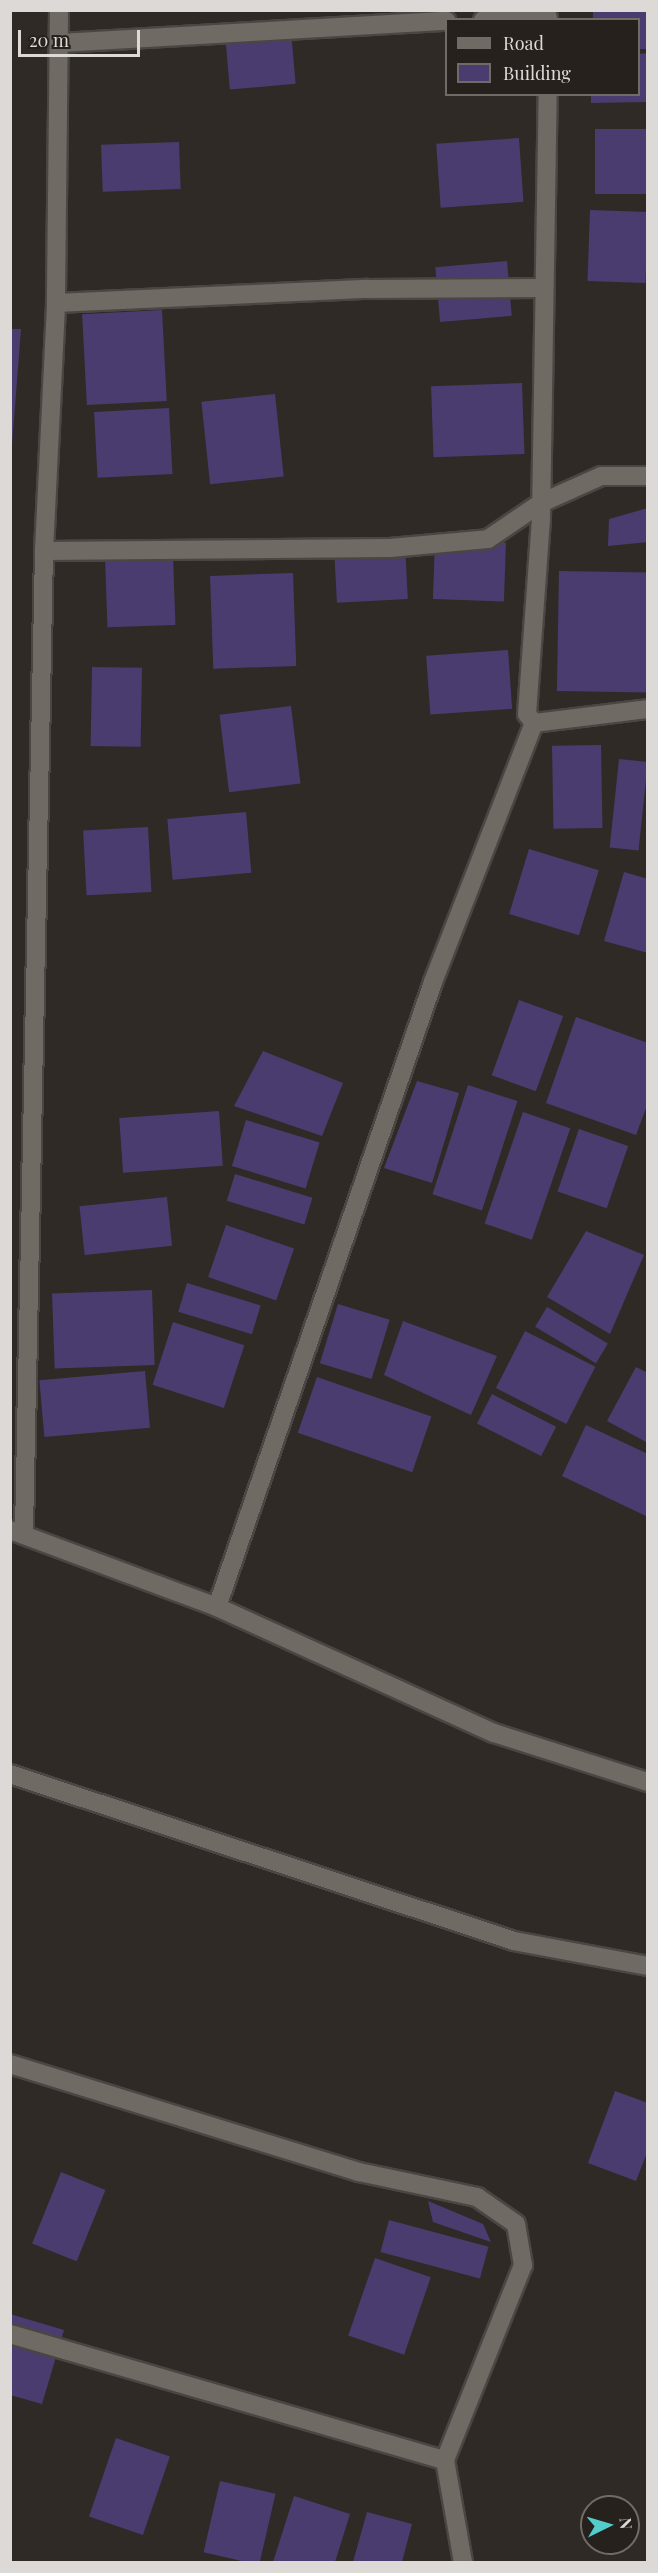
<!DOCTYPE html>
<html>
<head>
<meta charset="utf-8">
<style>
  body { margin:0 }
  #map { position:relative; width:658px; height:2573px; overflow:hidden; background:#2f2a26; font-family:"Playfair Display",serif }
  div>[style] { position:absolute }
  .building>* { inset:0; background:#4b3c6f; transform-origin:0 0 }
  .roads { filter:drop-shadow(2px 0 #4a4643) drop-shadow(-2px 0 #4a4643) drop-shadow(0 2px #4a4643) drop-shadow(0 -2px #4a4643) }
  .minor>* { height:18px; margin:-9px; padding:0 9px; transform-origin:9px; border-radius:9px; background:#706a65 }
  span { translate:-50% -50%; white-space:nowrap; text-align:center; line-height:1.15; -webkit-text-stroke:4.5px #26211d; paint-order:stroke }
  .frame { position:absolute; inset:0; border:12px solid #ddd9d7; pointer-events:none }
  .legend { position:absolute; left:445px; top:18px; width:195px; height:78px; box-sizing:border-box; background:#26211d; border:2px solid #6f6b67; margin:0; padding:8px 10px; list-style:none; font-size:18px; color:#ddd9d7 }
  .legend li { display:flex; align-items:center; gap:12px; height:30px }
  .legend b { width:30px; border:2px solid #6f6b67 }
  .north { position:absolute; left:580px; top:2495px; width:60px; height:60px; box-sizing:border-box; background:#26211d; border:2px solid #6f6b67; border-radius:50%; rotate:85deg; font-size:16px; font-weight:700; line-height:24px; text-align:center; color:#ddd9d7 }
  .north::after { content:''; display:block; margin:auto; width:21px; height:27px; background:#52cdcc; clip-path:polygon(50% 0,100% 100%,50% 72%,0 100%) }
  .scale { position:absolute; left:18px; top:30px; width:122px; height:27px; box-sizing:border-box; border:3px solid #ddd9d7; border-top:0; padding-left:8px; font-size:18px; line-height:21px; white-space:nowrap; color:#ddd9d7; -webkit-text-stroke:4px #26211d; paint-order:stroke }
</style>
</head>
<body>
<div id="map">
  <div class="building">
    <div style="clip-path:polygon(648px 10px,648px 49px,638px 49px,638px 20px,593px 20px,593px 11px)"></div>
    <div style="left:291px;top:31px;width:53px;height:66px;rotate:85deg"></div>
    <div style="clip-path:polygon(648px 53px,648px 102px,591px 103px,591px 94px,638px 94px,638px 54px)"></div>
    <div style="left:648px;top:129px;width:65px;height:53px;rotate:90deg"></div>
    <div style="left:519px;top:138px;width:64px;height:83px;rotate:86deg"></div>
    <div style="left:179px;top:142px;width:47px;height:78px;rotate:88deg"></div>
    <div style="left:590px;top:210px;width:58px;height:71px;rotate:2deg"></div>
    <div style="left:507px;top:261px;width:55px;height:72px;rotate:85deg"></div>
    <div style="left:162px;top:310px;width:91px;height:80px;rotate:87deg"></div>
    <div style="clip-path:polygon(10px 329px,21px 329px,12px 445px,10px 445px)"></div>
    <div style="left:522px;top:383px;width:71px;height:91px;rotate:88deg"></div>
    <div style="left:275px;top:394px;width:83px;height:74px;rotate:84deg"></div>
    <div style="left:169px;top:408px;width:66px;height:75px;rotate:87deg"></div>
    <div style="clip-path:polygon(648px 508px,648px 542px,608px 546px,609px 519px)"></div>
    <div style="left:435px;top:540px;width:71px;height:59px;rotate:2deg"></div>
    <div style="left:405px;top:545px;width:54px;height:71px;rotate:87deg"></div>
    <div style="left:173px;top:556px;width:69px;height:68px;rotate:88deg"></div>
    <div style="left:559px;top:571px;width:89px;height:120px;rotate:1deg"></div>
    <div style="left:293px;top:573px;width:93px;height:83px;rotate:88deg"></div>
    <div style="left:508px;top:650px;width:59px;height:82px;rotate:86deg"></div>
    <div style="left:92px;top:667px;width:50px;height:79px;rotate:1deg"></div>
    <div style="left:291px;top:706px;width:78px;height:72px;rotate:83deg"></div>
    <div style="left:601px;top:745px;width:83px;height:49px;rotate:89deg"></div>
    <div style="left:619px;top:759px;width:29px;height:89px;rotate:6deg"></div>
    <div style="left:246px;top:812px;width:61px;height:79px;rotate:85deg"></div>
    <div style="left:148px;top:827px;width:65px;height:65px;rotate:87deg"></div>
    <div style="left:529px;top:849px;width:73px;height:68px;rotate:17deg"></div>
    <div style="clip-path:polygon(624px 872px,648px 879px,648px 953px,604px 941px)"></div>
    <div style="left:519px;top:1000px;width:47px;height:80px;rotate:20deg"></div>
    <div style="clip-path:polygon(576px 1017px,648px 1043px,648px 1103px,636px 1135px,546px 1103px)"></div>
    <div style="clip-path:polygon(263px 1051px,343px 1083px,322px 1136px,234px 1106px)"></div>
    <div style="clip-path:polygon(417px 1081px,459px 1093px,432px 1183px,384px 1168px)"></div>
    <div style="left:468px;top:1085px;width:52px;height:115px;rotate:18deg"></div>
    <div style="left:219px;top:1111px;width:55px;height:100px;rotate:86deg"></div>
    <div style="left:523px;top:1112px;width:50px;height:118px;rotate:19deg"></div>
    <div style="left:246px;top:1120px;width:77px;height:48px;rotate:17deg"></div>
    <div style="left:579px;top:1129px;width:52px;height:66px;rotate:19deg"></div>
    <div style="left:235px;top:1174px;width:81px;height:28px;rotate:17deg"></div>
    <div style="left:167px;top:1197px;width:49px;height:88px;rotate:84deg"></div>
    <div style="left:226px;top:1225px;width:72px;height:55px;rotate:19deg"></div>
    <div style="clip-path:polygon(586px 1231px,644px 1255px,610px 1334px,547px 1297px)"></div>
    <div style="left:187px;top:1283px;width:77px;height:30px;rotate:17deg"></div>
    <div style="left:152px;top:1290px;width:75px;height:100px;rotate:88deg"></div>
    <div style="left:338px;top:1304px;width:54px;height:62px;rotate:17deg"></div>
    <div style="left:547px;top:1307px;width:71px;height:23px;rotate:31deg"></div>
    <div style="clip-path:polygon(403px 1321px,497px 1356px,471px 1415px,384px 1375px)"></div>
    <div style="left:173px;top:1322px;width:75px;height:66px;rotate:18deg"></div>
    <div style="left:525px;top:1331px;width:79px;height:64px;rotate:27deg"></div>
    <div style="clip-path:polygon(636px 1367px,648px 1373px,648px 1443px,607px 1421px)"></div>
    <div style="left:145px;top:1371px;width:57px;height:106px;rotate:85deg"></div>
    <div style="left:317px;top:1377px;width:121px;height:59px;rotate:19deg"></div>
    <div style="left:492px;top:1394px;width:72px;height:33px;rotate:27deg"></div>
    <div style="clip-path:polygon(586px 1425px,648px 1454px,648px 1517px,562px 1476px)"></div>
    <div style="clip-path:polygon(615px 2091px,648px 2103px,648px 2150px,636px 2181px,588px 2163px)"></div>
    <div style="left:61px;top:2172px;width:48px;height:77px;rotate:22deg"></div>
    <div style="clip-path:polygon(428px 2201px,483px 2224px,491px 2242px,433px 2222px)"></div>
    <div style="left:389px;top:2220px;width:103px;height:33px;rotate:15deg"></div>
    <div style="left:375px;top:2258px;width:59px;height:82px;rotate:19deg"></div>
    <div style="clip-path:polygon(10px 2314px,64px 2330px,42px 2404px,10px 2395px)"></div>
    <div style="left:116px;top:2438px;width:57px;height:83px;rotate:19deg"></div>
    <div style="left:220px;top:2481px;width:57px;height:73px;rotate:13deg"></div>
    <div style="clip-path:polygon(294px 2496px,350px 2514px,335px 2562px,273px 2562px)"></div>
    <div style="clip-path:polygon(367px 2512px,412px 2524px,402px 2562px,353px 2562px)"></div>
  </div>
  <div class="roads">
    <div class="minor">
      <div style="left:59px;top:10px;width:293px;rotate:90.6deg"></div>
      <div style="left:56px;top:303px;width:312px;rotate:-2.6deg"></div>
      <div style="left:368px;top:289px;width:173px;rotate:-0.3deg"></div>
      <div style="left:483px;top:20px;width:65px;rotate:-2.6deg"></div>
      <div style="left:60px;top:43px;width:387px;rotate:-3.3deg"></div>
      <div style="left:44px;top:551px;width:346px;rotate:-0.5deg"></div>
      <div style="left:390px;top:548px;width:98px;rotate:-5.2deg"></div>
      <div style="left:488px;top:539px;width:64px;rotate:-34.2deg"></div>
      <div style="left:541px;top:503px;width:66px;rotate:-24.2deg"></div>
      <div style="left:601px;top:476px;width:47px"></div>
      <div style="left:534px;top:723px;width:11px;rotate:-128deg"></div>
      <div style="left:527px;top:714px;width:195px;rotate:-85.9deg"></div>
      <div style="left:541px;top:520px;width:426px;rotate:-89.1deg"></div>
      <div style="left:534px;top:723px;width:115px;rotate:-7deg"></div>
      <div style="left:10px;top:1530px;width:221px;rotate:20.4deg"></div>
      <div style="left:217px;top:1607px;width:304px;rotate:24.5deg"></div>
      <div style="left:494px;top:1733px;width:162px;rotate:17.7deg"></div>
      <div style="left:24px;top:1531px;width:980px;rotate:-88.83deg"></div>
      <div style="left:44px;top:551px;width:248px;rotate:-87.2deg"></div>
      <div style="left:217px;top:1607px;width:661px;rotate:-70.93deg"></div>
      <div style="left:433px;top:982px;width:278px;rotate:-68.7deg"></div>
      <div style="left:10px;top:1774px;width:531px;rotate:18.33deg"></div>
      <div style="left:514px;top:1941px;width:136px;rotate:10.6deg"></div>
      <div style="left:10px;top:2064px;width:365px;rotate:17.2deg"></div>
      <div style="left:359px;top:2172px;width:121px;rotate:12deg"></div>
      <div style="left:477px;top:2197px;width:47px;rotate:34.7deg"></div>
      <div style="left:516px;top:2224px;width:42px;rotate:80.3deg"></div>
      <div style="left:523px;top:2265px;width:210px;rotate:111.8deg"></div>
      <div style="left:445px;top:2460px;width:104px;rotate:80deg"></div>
      <div style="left:10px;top:2334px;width:453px;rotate:16.2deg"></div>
    </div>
  </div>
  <div class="frame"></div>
  <ul class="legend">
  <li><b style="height:8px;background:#706a65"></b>Road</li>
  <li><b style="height:16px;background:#4b3c6f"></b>Building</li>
  </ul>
  <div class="north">N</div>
  <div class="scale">20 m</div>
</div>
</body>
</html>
